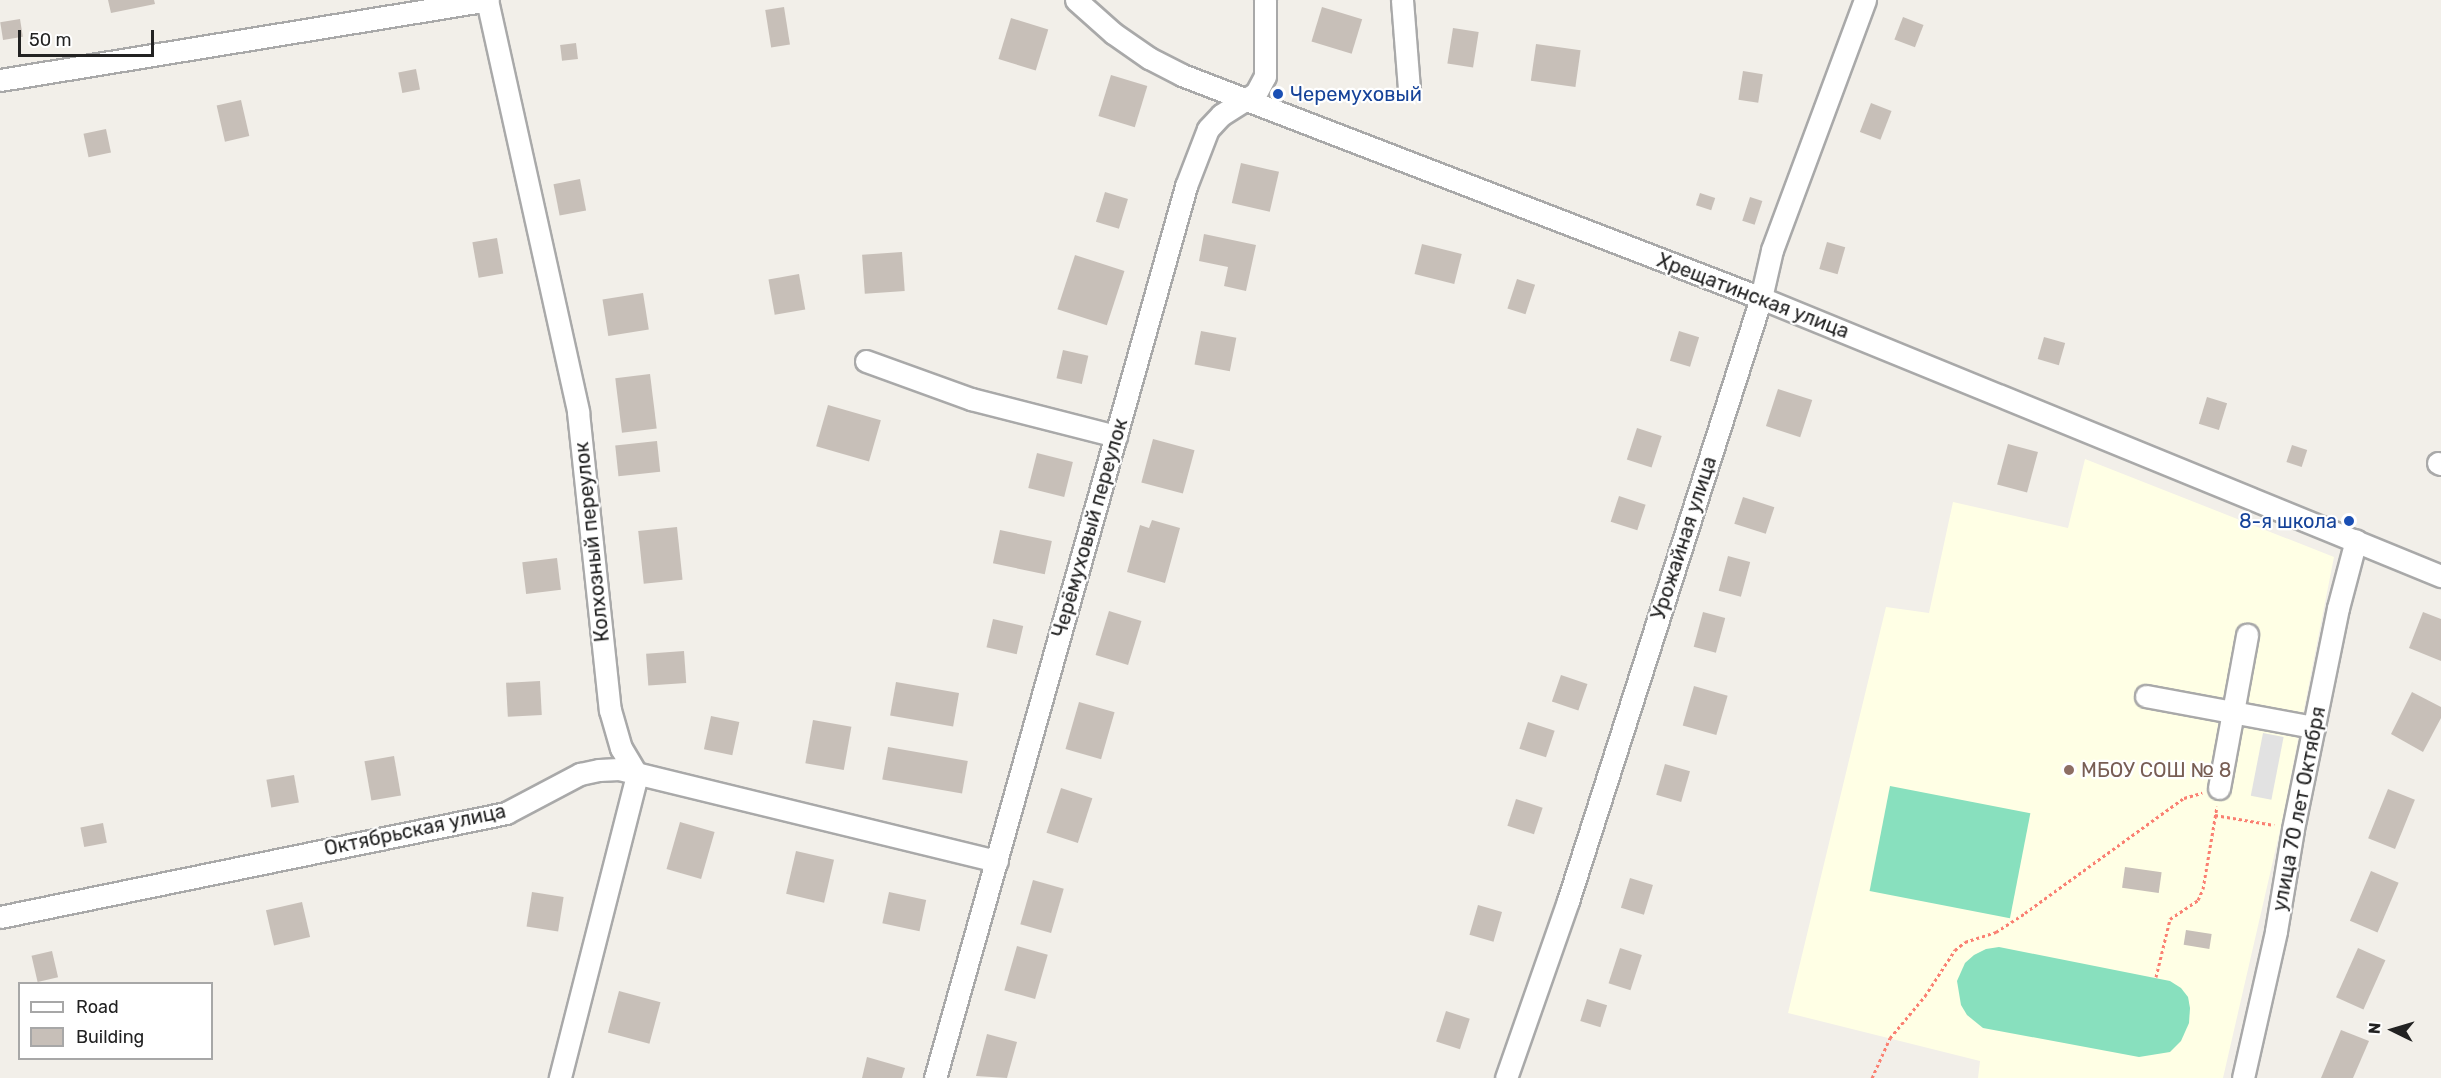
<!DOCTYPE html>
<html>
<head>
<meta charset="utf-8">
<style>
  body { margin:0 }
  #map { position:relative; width:2441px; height:1078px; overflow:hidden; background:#f2efe9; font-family:Rubik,sans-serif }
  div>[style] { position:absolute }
  .education>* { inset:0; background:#ffffe5 }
  .pitch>* { inset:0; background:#88e0be; transform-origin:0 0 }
  .parking>* { inset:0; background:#e2e2e2; transform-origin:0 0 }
  .building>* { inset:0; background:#c7bfb8; transform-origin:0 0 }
  .path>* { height:3px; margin-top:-1.5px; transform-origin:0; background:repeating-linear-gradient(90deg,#fa8072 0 3px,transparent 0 6px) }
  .roads { filter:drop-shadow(2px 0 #a9a9a9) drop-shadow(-2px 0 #a9a9a9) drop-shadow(0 2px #a9a9a9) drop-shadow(0 -2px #a9a9a9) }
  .minor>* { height:21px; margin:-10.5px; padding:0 10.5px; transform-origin:10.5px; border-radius:10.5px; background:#fff }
  .dots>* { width:16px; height:16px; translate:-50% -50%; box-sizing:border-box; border:3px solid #fff; border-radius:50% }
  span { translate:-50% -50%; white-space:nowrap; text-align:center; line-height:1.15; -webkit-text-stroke:4.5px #fff; paint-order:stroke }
  .transit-label { font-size:20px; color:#164399 }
  .left { translate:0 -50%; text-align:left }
  .right { translate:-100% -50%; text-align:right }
  .street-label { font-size:20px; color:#222 }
  .education-label { font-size:20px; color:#785e54 }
  .legend { position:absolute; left:18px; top:982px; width:195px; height:78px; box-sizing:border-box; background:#fff; border:2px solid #a7a7a7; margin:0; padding:8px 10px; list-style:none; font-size:18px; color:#222 }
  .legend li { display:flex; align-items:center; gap:12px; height:30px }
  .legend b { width:30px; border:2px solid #a7a7a7 }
  .north { position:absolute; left:2363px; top:1000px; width:60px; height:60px; -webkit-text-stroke:4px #fff; paint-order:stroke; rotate:275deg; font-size:16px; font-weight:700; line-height:24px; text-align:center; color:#222 }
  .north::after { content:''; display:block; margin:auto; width:21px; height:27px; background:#222; clip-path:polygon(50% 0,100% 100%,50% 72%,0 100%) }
  .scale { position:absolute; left:18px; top:30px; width:136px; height:27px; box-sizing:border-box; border:3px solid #222; border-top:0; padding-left:8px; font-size:18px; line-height:21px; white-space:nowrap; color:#222; -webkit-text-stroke:4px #fff; paint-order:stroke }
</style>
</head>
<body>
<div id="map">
  <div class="education">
    <div style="clip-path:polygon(2085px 459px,2334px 557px,2281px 826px,2223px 1078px,1978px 1078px,1980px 1061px,1788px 1013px,1886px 607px,1929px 613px,1953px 502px,2068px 528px)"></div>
  </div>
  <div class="pitch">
    <div style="left:1890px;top:786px;width:143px;height:107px;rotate:11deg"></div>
    <div style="clip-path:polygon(1999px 947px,2170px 981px,2181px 988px,2188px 997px,2190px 1008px,2189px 1023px,2181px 1041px,2170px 1052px,2139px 1057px,1983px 1028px,1967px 1015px,1961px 1005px,1957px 981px,1965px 963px,1974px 955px,1986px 949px)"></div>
  </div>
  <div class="parking">
    <div style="left:2263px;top:733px;width:21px;height:64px;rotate:11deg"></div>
  </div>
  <div class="building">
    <div style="clip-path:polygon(108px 0,154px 0,155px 4px,111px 13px)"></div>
    <div style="left:784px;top:7px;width:38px;height:19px;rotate:81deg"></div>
    <div style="left:1322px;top:7px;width:42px;height:36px;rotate:17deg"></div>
    <div style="left:1903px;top:17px;width:22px;height:24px;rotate:21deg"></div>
    <div style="left:1011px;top:18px;width:39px;height:43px;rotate:17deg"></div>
    <div style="left:20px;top:19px;width:18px;height:20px;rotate:81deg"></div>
    <div style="left:1453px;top:28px;width:26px;height:36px;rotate:9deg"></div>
    <div style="left:576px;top:43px;width:16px;height:16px;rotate:83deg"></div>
    <div style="left:1536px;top:44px;width:45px;height:37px;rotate:8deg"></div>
    <div style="left:416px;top:69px;width:21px;height:18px;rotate:79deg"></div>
    <div style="left:1743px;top:71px;width:20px;height:29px;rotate:9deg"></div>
    <div style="left:1111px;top:75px;width:38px;height:43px;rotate:17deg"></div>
    <div style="left:241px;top:100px;width:37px;height:25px;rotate:77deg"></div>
    <div style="left:1871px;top:103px;width:22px;height:31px;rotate:21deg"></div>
    <div style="left:106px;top:129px;width:24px;height:23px;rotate:78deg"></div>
    <div style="left:1241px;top:163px;width:39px;height:41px;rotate:13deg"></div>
    <div style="left:580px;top:179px;width:32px;height:27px;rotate:79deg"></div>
    <div style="left:1105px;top:192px;width:24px;height:31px;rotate:17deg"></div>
    <div style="left:1700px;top:193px;width:16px;height:13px;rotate:18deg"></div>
    <div style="left:1750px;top:197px;width:13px;height:25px;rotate:18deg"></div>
    <div style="clip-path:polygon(1204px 234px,1256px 245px,1246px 291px,1224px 286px,1228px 267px,1199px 261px)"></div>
    <div style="left:497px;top:238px;width:36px;height:25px;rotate:80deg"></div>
    <div style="left:1827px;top:242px;width:19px;height:28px;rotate:16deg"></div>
    <div style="left:1422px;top:244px;width:41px;height:31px;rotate:14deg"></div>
    <div style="left:902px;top:252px;width:39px;height:40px;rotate:86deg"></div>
    <div style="left:1075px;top:255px;width:52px;height:57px;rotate:18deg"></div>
    <div style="left:799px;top:274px;width:36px;height:31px;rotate:80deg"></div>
    <div style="left:1517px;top:279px;width:19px;height:31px;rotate:18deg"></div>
    <div style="left:643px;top:293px;width:37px;height:41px;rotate:81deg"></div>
    <div style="left:1201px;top:331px;width:36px;height:34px;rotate:11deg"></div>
    <div style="left:1679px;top:331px;width:21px;height:31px;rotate:17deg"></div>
    <div style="left:2044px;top:337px;width:22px;height:23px;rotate:16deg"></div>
    <div style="left:1063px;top:350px;width:26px;height:29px;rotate:13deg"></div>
    <div style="left:650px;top:374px;width:55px;height:35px;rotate:83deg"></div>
    <div style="left:1778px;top:389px;width:36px;height:39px;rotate:18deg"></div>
    <div style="left:2207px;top:397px;width:21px;height:28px;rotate:17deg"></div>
    <div style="left:828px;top:405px;width:55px;height:43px;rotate:16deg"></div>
    <div style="left:1637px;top:428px;width:26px;height:33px;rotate:18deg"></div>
    <div style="left:1153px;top:439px;width:43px;height:45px;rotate:15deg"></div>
    <div style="left:657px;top:441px;width:31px;height:42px;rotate:84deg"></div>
    <div style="left:2008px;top:444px;width:31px;height:42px;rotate:15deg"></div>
    <div style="left:2292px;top:445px;width:16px;height:18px;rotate:18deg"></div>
    <div style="left:1037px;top:453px;width:37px;height:36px;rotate:14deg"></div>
    <div style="left:1619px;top:496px;width:28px;height:27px;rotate:18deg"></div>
    <div style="left:1743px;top:497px;width:33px;height:28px;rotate:18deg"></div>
    <div style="clip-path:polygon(1152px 520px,1180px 528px,1165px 583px,1127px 572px,1140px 525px,1149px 528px)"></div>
    <div style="left:677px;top:527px;width:53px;height:39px;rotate:84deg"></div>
    <div style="left:1000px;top:530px;width:53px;height:34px;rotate:12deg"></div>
    <div style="left:1728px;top:556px;width:23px;height:36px;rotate:15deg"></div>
    <div style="left:557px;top:558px;width:32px;height:35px;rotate:83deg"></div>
    <div style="left:1109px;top:611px;width:34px;height:46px;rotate:17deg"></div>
    <div style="left:1703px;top:612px;width:23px;height:36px;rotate:15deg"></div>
    <div style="clip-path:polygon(2423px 612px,2441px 619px,2441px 661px,2409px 648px)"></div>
    <div style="left:993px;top:619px;width:31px;height:29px;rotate:13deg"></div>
    <div style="left:684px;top:651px;width:32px;height:38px;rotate:86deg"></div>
    <div style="left:1561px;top:675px;width:28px;height:28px;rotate:19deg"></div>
    <div style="left:540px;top:681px;width:34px;height:34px;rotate:87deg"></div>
    <div style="left:896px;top:682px;width:64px;height:34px;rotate:10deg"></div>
    <div style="left:1694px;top:686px;width:35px;height:41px;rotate:16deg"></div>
    <div style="clip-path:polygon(2412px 692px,2441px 707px,2441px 718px,2423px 752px,2391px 734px)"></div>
    <div style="left:1079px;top:702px;width:37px;height:49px;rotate:16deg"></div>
    <div style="left:711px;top:716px;width:29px;height:34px;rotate:12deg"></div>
    <div style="left:813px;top:720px;width:39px;height:44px;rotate:10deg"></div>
    <div style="left:1528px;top:722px;width:28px;height:28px;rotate:18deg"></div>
    <div style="left:888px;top:747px;width:81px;height:33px;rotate:10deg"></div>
    <div style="left:394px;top:756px;width:40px;height:30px;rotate:80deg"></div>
    <div style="left:1665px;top:764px;width:26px;height:32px;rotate:16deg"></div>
    <div style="left:294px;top:775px;width:28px;height:28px;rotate:80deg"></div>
    <div style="left:1061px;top:788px;width:33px;height:47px;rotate:18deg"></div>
    <div style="left:2388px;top:789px;width:29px;height:53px;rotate:22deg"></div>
    <div style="left:1516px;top:799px;width:28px;height:28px;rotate:18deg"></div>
    <div style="left:680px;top:822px;width:36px;height:49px;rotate:16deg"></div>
    <div style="left:103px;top:823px;width:20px;height:23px;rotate:79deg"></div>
    <div style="left:796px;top:851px;width:39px;height:44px;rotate:13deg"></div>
    <div style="left:2125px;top:867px;width:37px;height:21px;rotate:8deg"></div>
    <div style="left:2371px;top:871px;width:30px;height:54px;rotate:23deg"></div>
    <div style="left:1630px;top:878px;width:24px;height:31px;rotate:17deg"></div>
    <div style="left:1033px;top:880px;width:32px;height:46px;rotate:16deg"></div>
    <div style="left:532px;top:892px;width:32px;height:35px;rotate:9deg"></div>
    <div style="left:889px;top:892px;width:38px;height:32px;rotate:12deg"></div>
    <div style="left:302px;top:902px;width:36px;height:37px;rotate:77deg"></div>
    <div style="left:1478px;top:905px;width:25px;height:31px;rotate:16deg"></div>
    <div style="left:2186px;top:930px;width:26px;height:15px;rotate:9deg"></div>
    <div style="left:1017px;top:946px;width:32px;height:46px;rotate:16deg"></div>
    <div style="left:1620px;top:948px;width:23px;height:37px;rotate:18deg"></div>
    <div style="left:2358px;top:948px;width:30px;height:54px;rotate:24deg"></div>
    <div style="left:52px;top:951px;width:27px;height:21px;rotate:77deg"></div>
    <div style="left:619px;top:991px;width:43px;height:43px;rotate:15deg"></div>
    <div style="left:1587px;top:999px;width:21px;height:23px;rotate:17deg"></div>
    <div style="left:1446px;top:1011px;width:25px;height:32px;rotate:18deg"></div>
    <div style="clip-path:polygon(2341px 1030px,2369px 1041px,2353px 1078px,2321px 1078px)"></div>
    <div style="clip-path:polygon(987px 1034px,1017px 1042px,1007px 1078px,976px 1076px)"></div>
    <div style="clip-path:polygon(867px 1057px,905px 1068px,902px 1078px,862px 1078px)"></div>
  </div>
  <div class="path">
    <div style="left:2215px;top:815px;width:60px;rotate:9.6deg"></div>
    <div style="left:2156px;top:977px;width:60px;rotate:-76.4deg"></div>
    <div style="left:2170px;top:919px;width:34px;rotate:-34deg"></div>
    <div style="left:2198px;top:900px;width:12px;rotate:-66deg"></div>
    <div style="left:2203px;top:889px;width:84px;rotate:-80.4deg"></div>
    <div style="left:1872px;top:1078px;width:44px;rotate:-65.8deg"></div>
    <div style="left:1890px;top:1038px;width:55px;rotate:-50.2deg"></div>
    <div style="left:1925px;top:996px;width:55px;rotate:-56.9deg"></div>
    <div style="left:1955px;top:950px;width:13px;rotate:-39deg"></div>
    <div style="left:1965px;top:942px;width:33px;rotate:-18deg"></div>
    <div style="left:1996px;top:932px;width:35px;rotate:-33deg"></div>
    <div style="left:2025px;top:913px;width:196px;rotate:-35.9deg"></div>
    <div style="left:2184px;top:798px;width:19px;rotate:-16deg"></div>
  </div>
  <div class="roads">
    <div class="minor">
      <div style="left:487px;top:0;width:422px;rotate:77.5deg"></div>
      <div style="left:578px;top:412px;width:300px;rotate:83.9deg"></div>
      <div style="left:610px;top:710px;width:40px;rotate:74deg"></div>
      <div style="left:621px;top:748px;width:31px;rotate:59deg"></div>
      <div style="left:637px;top:775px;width:313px;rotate:104.3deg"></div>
      <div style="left:1076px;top:0;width:50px;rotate:41.7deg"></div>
      <div style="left:1113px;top:33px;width:44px;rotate:34.8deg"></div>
      <div style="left:1149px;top:58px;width:37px;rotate:27deg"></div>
      <div style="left:1182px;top:75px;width:620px;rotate:21.06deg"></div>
      <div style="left:1761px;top:298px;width:735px;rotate:22.24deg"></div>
      <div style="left:1402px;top:0;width:89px;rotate:85.5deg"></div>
      <div style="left:0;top:80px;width:494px;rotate:-9.3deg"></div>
      <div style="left:866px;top:361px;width:112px;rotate:19.9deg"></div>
      <div style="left:971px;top:399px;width:150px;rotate:14.3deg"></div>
      <div style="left:2438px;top:463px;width:3px;rotate:18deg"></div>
      <div style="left:2146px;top:696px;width:171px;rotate:10.5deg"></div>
      <div style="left:2219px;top:788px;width:156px;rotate:-79.6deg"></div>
      <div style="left:0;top:917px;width:517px;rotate:-11.61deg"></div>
      <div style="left:506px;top:813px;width:84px;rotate:-27.8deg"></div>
      <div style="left:580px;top:774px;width:19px;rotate:-12deg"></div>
      <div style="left:599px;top:770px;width:20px;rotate:-3deg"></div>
      <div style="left:619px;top:769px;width:389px;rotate:13.7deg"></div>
      <div style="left:935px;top:1078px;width:927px;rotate:-74.28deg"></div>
      <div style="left:1186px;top:186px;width:61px;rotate:-68.9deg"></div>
      <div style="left:1208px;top:129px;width:19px;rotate:-47deg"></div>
      <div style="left:1221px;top:115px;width:41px;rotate:-32.2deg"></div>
      <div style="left:1256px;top:93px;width:19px;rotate:-62deg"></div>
      <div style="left:1265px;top:76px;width:76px;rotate:-90deg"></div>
      <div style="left:1506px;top:1078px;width:188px;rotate:-70.7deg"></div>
      <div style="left:1568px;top:901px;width:633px;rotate:-72.25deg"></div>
      <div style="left:1761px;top:298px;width:49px;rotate:-77.1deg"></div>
      <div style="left:1772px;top:250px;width:267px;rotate:-69.6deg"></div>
      <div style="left:2243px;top:1078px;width:151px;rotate:-77.3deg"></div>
      <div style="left:2276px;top:931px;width:103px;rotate:-80.5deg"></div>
      <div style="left:2293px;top:829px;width:226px;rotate:-78.5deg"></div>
      <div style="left:2338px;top:608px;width:70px;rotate:-75.2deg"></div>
    </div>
  </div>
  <div class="dots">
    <div style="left:1278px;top:94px;background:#1a4fb4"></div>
    <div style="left:2349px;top:521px;background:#1a4fb4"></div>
    <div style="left:2069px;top:770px;background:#8d6e63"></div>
  </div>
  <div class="transit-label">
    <span class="left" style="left:1290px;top:94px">Черемуховый</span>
    <span class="right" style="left:2337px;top:521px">8-я школа</span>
  </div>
  <div class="street-label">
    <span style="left:1753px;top:296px;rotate:21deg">Хрещатинская улица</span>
    <span style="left:1090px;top:528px;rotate:-74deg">Черёмуховый переулок</span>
    <span style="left:1684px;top:538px;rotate:-72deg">Урожайная улица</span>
    <span style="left:592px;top:542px;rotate:-96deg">Колхозный переулок</span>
    <span style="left:2299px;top:809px;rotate:-79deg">улица 70 лет Октября</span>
    <span style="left:415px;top:830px;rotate:-12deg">Октябрьская улица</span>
  </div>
  <div class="education-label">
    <span class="left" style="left:2081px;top:770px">МБОУ СОШ № 8</span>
  </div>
  <ul class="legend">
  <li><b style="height:8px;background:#fff"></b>Road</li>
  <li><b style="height:16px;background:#c7bfb8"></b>Building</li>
  </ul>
  <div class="north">N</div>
  <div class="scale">50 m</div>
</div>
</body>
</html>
